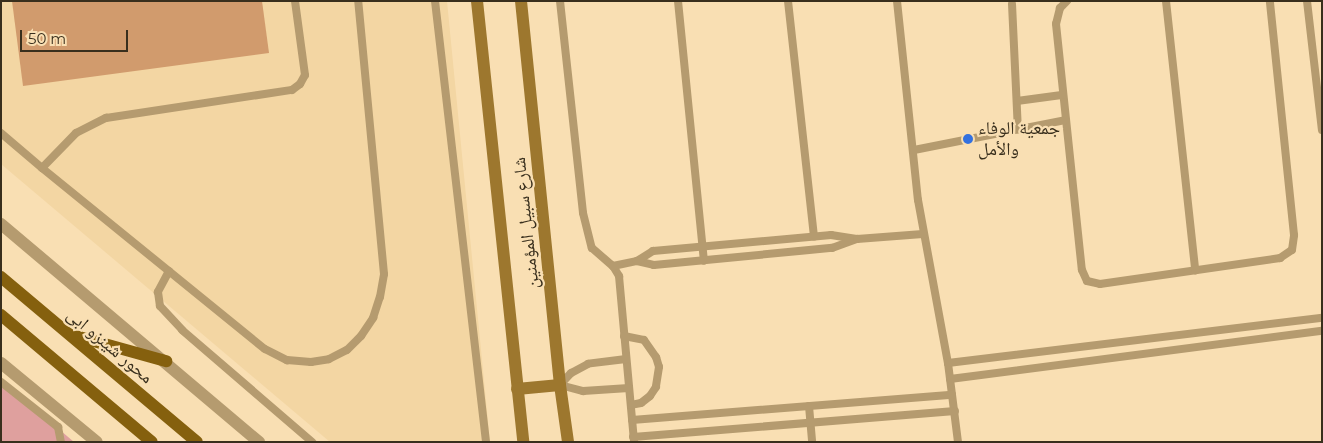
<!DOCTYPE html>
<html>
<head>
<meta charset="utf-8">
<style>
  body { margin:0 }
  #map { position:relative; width:1323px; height:443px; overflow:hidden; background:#f9dfb3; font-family:Montserrat,"Noto Naskh Arabic",sans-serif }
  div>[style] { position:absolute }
  .built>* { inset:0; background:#f3d6a3 }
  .green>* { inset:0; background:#dfa09e }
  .building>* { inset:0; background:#d19b6d }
  .service>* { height:8px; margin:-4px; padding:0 4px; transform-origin:4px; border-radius:4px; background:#b59b6f }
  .tertiary>* { height:12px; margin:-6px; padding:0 6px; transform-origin:6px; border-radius:6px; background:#b59b6f }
  .secondary>* { height:12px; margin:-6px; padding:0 6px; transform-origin:6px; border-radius:6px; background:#9d772e }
  .primary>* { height:12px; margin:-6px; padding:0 6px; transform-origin:6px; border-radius:6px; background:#85600e }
  .dots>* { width:14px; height:14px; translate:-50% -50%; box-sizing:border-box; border:2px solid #f9dfb3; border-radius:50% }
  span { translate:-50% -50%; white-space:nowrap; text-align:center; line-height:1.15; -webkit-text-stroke:4.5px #f9dfb3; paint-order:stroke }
  .poi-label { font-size:18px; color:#392f1d }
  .left { translate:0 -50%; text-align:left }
  .street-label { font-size:18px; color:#392f1d }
  .frame { position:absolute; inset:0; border:2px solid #392f1d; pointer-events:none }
  .scale { position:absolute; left:20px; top:30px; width:108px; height:22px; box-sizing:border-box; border:2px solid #392f1d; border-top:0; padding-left:6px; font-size:15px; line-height:18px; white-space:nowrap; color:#392f1d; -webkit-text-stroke:4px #f9dfb3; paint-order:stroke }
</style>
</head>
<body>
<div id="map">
  <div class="built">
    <div style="clip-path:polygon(1px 1px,447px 1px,490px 442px,330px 442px,1px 164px)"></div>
  </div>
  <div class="green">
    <div style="clip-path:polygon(1px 380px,74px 442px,1px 442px)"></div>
  </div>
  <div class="building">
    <div style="clip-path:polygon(12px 1px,262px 1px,269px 53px,23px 86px)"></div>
  </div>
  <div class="service">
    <div style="left:435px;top:1px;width:444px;rotate:83.4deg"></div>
    <div style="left:560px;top:1px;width:213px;rotate:83.8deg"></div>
    <div style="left:583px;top:213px;width:36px;rotate:76deg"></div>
    <div style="left:592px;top:248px;width:28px;rotate:41deg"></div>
    <div style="left:613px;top:266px;width:12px;rotate:59deg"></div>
    <div style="left:619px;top:276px;width:167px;rotate:84.8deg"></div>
    <div style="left:678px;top:1px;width:261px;rotate:84.3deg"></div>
    <div style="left:788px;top:1px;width:237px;rotate:83.7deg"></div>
    <div style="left:897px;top:1px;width:200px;rotate:84deg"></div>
    <div style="left:918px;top:200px;width:166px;rotate:79.6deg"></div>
    <div style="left:948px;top:363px;width:80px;rotate:82.8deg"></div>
    <div style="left:1067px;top:1px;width:10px;rotate:135deg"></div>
    <div style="left:1060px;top:8px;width:16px;rotate:104deg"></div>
    <div style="left:1056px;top:24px;width:247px;rotate:84deg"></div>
    <div style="left:1082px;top:270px;width:12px;rotate:66deg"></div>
    <div style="left:1087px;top:281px;width:13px;rotate:13deg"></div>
    <div style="left:1100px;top:284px;width:182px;rotate:-8.2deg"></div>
    <div style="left:1280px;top:258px;width:14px;rotate:-34deg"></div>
    <div style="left:1292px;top:250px;width:15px;rotate:-82deg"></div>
    <div style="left:1294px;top:235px;width:235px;rotate:-95.9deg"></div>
    <div style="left:1166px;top:1px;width:271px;rotate:83.8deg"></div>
    <div style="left:1307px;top:1px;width:130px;rotate:83.4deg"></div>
    <div style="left:1012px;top:4px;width:125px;rotate:87.3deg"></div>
    <div style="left:1017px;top:101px;width:45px;rotate:-7.6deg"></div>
    <div style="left:1px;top:133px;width:54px;rotate:40.5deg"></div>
    <div style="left:42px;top:168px;width:287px;rotate:39.1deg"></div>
    <div style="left:265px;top:349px;width:25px;rotate:27deg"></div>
    <div style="left:287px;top:360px;width:24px;rotate:5deg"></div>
    <div style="left:311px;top:362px;width:18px;rotate:-9deg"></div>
    <div style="left:329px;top:359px;width:20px;rotate:-27deg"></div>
    <div style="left:347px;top:350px;width:20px;rotate:-45deg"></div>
    <div style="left:361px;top:336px;width:22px;rotate:-56deg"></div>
    <div style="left:373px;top:318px;width:22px;rotate:-72deg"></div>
    <div style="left:380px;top:297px;width:23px;rotate:-80deg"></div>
    <div style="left:384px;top:274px;width:274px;rotate:-95.4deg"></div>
    <div style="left:914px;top:150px;width:154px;rotate:-11.2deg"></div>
    <div style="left:42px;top:168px;width:49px;rotate:-45.8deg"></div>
    <div style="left:76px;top:133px;width:34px;rotate:-27deg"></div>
    <div style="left:106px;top:118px;width:188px;rotate:-8.6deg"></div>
    <div style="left:292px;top:90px;width:10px;rotate:-37deg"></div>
    <div style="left:300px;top:84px;width:10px;rotate:-61deg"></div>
    <div style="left:305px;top:75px;width:75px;rotate:-97.7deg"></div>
    <div style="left:637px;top:261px;width:17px;rotate:13deg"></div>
    <div style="left:654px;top:265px;width:179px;rotate:-5.5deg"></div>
    <div style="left:832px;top:248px;width:27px;rotate:-20deg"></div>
    <div style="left:613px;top:266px;width:25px;rotate:-12deg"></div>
    <div style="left:637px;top:261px;width:19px;rotate:-32deg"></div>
    <div style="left:653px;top:251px;width:179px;rotate:-5.1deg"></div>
    <div style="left:831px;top:235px;width:26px;rotate:9deg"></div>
    <div style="left:857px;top:239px;width:66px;rotate:-4.3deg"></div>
    <div style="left:169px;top:271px;width:24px;rotate:118deg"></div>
    <div style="left:158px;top:292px;width:14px;rotate:82deg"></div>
    <div style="left:160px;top:306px;width:33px;rotate:47deg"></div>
    <div style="left:182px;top:330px;width:172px;rotate:40.7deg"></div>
    <div style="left:624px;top:336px;width:20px;rotate:11deg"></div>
    <div style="left:644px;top:340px;width:21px;rotate:55deg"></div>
    <div style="left:656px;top:357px;width:10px;rotate:73deg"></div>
    <div style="left:659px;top:367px;width:20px;rotate:99deg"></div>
    <div style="left:656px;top:387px;width:11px;rotate:124deg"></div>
    <div style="left:650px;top:396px;width:11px;rotate:142deg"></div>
    <div style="left:641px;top:403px;width:10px;rotate:169deg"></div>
    <div style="left:626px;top:359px;width:38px;rotate:173deg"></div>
    <div style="left:588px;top:364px;width:19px;rotate:152deg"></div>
    <div style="left:571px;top:373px;width:16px;rotate:133deg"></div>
    <div style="left:560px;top:385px;width:24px;rotate:15deg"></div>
    <div style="left:583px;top:391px;width:46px;rotate:-3.7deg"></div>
    <div style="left:948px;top:363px;width:377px;rotate:-6.9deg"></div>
    <div style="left:950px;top:379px;width:375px;rotate:-7.4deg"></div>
    <div style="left:1px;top:382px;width:73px;rotate:38.3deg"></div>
    <div style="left:58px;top:427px;width:15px;rotate:79deg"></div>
    <div style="left:809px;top:406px;width:36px;rotate:85deg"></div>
    <div style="left:632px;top:420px;width:321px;rotate:-4.5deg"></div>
    <div style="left:633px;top:437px;width:323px;rotate:-4.6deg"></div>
  </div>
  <div class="tertiary">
    <div style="left:1px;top:224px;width:338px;rotate:40.2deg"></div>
    <div style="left:1px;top:363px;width:124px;rotate:39.5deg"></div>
  </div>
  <div class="secondary">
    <div style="left:477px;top:1px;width:443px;rotate:84deg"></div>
    <div style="left:521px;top:1px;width:386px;rotate:84.2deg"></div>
    <div style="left:560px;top:385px;width:58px;rotate:82deg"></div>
    <div style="left:517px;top:389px;width:43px;rotate:-5.3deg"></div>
  </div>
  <div class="primary">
    <div style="left:1px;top:277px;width:256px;rotate:40.1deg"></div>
    <div style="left:1px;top:315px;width:197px;rotate:40.1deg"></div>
    <div style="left:72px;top:335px;width:98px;rotate:15.5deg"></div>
  </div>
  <div class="dots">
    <div style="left:968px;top:139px;background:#3371df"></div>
  </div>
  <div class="poi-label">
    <span class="left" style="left:978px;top:139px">جمعية الوفاء<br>والأمل</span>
  </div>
  <div class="street-label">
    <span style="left:526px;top:223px;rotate:-96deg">شارع سبيل المؤمنين</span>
    <span style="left:110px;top:346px;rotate:40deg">محور شينزو ابى</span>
  </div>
  <div class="frame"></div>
  <div class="scale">50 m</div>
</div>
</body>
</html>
